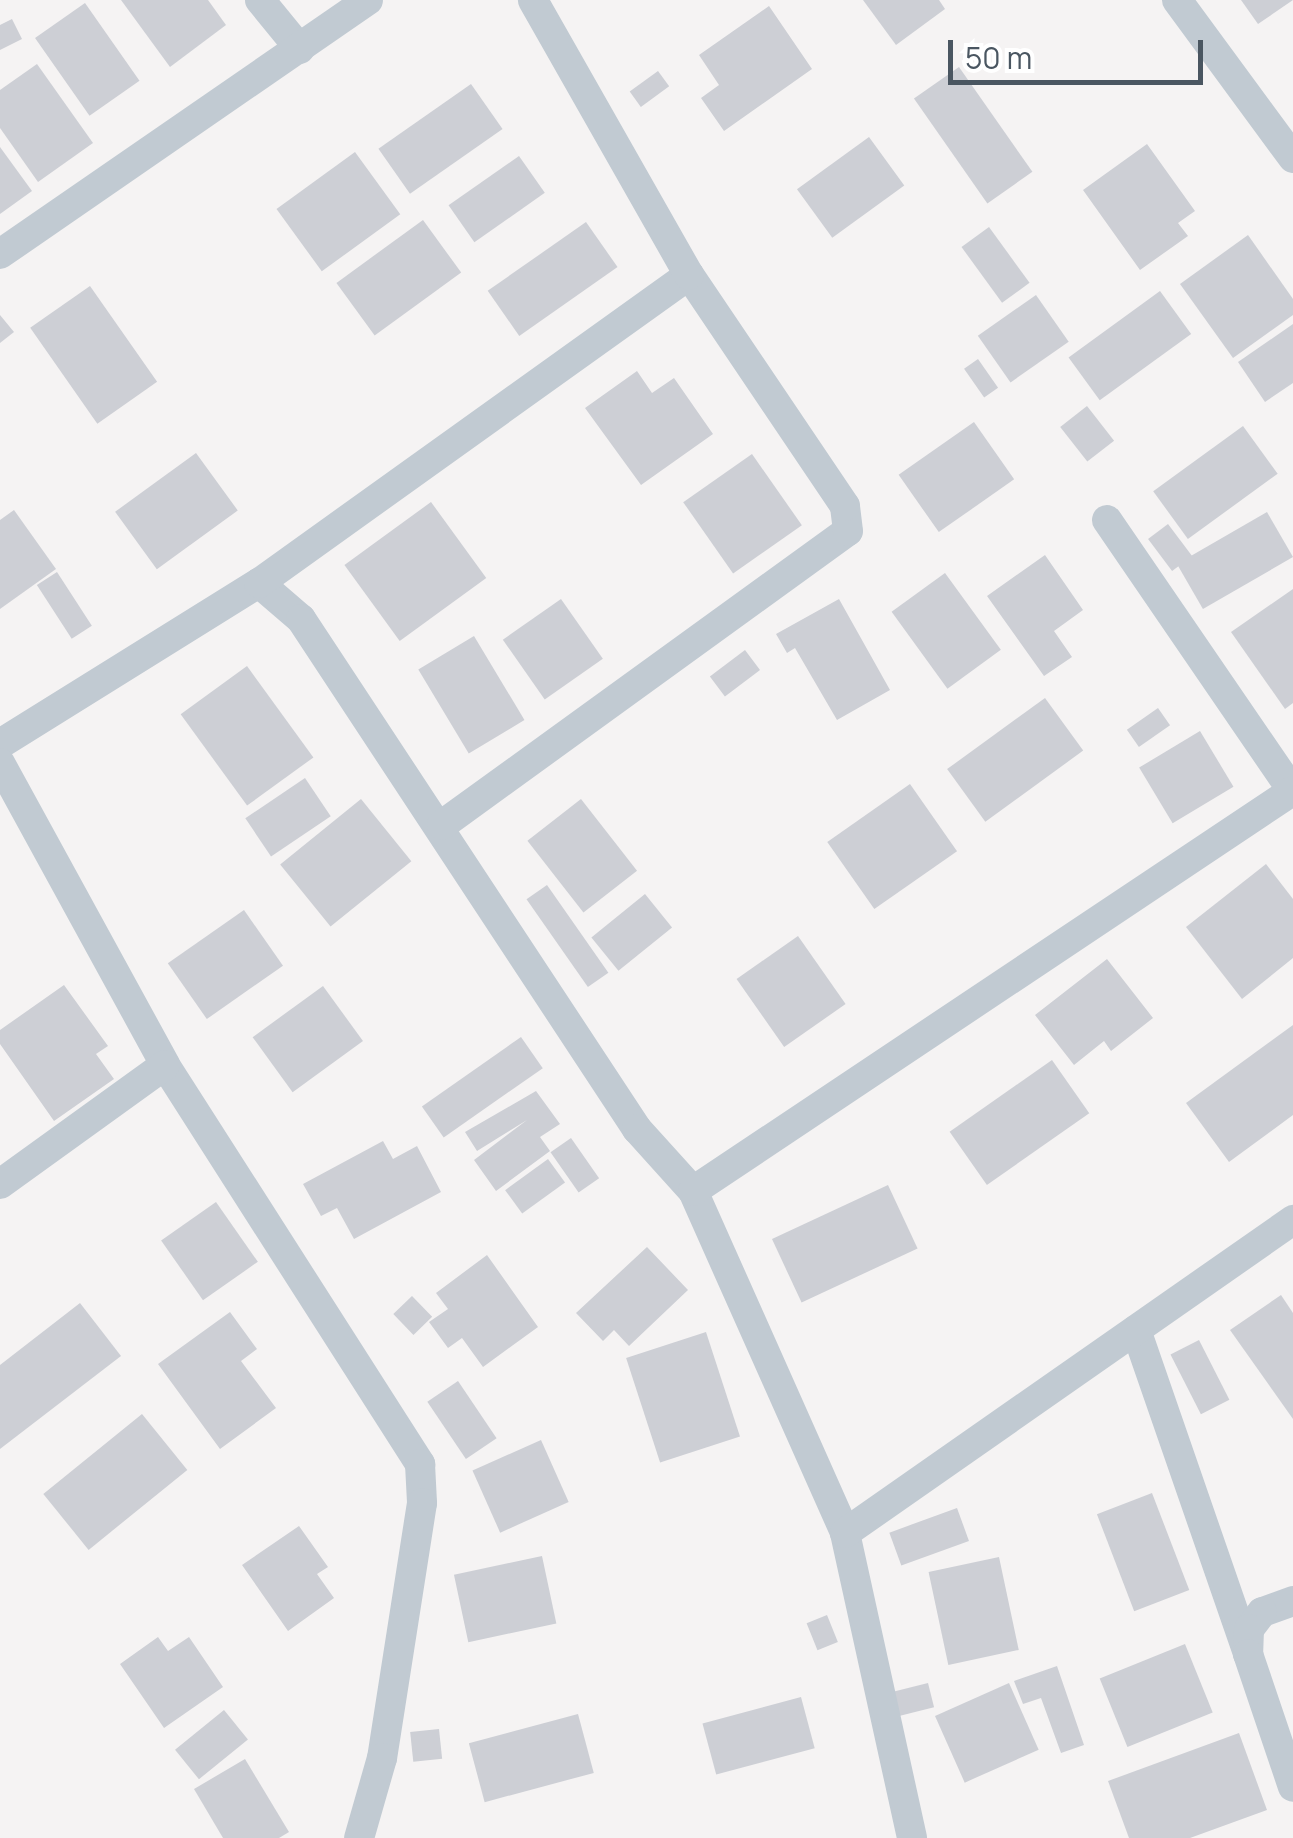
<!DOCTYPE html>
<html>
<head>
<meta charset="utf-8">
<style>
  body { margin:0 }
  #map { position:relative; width:1293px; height:1838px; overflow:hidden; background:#f5f3f3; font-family:Manrope,sans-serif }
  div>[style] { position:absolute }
  .building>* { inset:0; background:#cdcfd5; transform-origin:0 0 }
  .minor>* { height:30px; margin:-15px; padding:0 15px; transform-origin:15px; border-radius:15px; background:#c1cad2 }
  span { translate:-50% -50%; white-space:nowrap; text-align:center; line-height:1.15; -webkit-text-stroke:8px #fff; paint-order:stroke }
  .scale { position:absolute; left:948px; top:40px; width:255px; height:45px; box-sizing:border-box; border:5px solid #4a5661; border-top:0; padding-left:12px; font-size:30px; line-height:35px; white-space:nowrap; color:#4a5661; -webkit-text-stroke:8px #fff; paint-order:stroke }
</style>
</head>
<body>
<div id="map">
  <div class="building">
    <div style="clip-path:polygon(121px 0,208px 0,226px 25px,170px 67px)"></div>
    <div style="clip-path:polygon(863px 0,939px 0,945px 9px,896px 45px)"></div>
    <div style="clip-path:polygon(1241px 0,1293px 0,1258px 24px)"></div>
    <div style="left:85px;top:3px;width:95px;height:61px;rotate:55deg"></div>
    <div style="clip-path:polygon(769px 6px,812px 69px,724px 131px,701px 98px,719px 85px,699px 55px)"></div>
    <div style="clip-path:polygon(12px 19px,22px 39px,0 50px,0 25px)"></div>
    <div style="clip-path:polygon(37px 64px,93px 143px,38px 182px,0 128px,0 90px)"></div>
    <div style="left:959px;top:67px;width:128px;height:55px;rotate:55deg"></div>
    <div style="left:658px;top:71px;width:19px;height:35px;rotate:54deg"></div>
    <div style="left:471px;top:84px;width:55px;height:113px;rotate:55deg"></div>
    <div style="left:869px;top:137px;width:60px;height:89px;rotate:54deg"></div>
    <div style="clip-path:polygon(1147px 144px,1195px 211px,1178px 223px,1188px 236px,1140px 270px,1083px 190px)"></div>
    <div style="clip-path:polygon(0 147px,32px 191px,0 214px)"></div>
    <div style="left:355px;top:152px;width:77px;height:97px;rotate:54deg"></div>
    <div style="left:519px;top:156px;width:45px;height:86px;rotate:55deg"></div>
    <div style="left:423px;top:220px;width:65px;height:107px;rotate:54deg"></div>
    <div style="left:586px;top:222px;width:55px;height:120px;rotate:55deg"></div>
    <div style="left:989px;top:227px;width:69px;height:34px;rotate:54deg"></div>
    <div style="clip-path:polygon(1248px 235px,1293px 299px,1293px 315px,1233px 358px,1180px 284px)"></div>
    <div style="left:90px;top:286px;width:117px;height:73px;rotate:55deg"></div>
    <div style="left:1160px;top:291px;width:53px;height:113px;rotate:54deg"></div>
    <div style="left:1036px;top:295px;width:57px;height:71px;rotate:55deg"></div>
    <div style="clip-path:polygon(0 315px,14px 332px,0 343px)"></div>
    <div style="clip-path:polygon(1293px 324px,1293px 383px,1265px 402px,1238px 362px)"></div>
    <div style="left:978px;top:359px;width:35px;height:17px;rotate:55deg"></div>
    <div style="clip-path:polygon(637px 371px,652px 393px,674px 378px,713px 434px,641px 485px,585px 408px)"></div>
    <div style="left:1087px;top:406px;width:44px;height:34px;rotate:52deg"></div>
    <div style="left:974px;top:422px;width:70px;height:92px;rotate:55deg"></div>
    <div style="left:1243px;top:426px;width:59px;height:111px;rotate:54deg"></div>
    <div style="left:196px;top:453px;width:71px;height:100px;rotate:54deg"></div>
    <div style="left:752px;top:454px;width:87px;height:84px;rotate:55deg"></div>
    <div style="left:431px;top:502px;width:94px;height:107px;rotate:54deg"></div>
    <div style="clip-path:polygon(14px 510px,56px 569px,0 609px,0 520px)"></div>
    <div style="left:1267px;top:512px;width:52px;height:104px;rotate:60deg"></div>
    <div style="left:1168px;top:524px;width:40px;height:25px;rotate:53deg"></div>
    <div style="clip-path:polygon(1045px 555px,1083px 610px,1054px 631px,1072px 657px,1044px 676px,987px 596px)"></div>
    <div style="left:57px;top:572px;width:64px;height:24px;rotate:57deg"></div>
    <div style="left:945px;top:573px;width:95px;height:66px;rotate:54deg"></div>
    <div style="clip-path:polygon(1293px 589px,1293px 703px,1285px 709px,1231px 632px)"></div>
    <div style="left:561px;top:599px;width:73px;height:71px;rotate:55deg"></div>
    <div style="clip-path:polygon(839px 599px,890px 690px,837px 720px,795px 648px,787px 653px,776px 634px)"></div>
    <div style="left:474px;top:636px;width:98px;height:65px;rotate:59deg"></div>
    <div style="left:745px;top:650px;width:25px;height:44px;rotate:53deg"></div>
    <div style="left:247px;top:666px;width:113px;height:82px;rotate:54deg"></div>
    <div style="left:1045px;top:698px;width:65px;height:121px;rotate:54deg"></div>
    <div style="left:1158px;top:708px;width:21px;height:38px;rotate:55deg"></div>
    <div style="left:1200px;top:731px;width:65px;height:71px;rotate:59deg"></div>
    <div style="left:305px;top:778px;width:46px;height:72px;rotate:56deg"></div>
    <div style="left:910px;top:784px;width:82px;height:101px;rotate:55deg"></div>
    <div style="left:361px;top:799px;width:80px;height:104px;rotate:51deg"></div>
    <div style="left:581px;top:799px;width:91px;height:68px;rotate:52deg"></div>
    <div style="clip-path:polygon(1266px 864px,1293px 899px,1293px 958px,1242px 999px,1186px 927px)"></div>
    <div style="left:547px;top:885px;width:107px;height:25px;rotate:55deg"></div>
    <div style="left:645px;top:894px;width:43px;height:69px;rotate:51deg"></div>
    <div style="left:244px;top:910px;width:68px;height:93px;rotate:55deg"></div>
    <div style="left:798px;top:936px;width:83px;height:75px;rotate:55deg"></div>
    <div style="clip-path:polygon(1107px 959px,1153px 1018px,1111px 1051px,1104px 1041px,1074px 1065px,1035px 1015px)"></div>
    <div style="clip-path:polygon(64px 985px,108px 1046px,96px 1054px,114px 1079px,54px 1121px,0 1044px,0 1030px)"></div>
    <div style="left:323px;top:986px;width:68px;height:87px;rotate:54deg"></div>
    <div style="clip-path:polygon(1293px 1025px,1293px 1115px,1229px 1162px,1186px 1103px)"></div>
    <div style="left:521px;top:1037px;width:38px;height:121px;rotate:55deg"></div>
    <div style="left:1052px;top:1060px;width:65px;height:125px;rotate:55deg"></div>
    <div style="clip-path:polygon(536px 1091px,560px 1124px,540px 1137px,550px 1151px,496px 1191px,474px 1160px,527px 1120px,477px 1151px,465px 1132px)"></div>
    <div style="left:571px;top:1138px;width:49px;height:25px;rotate:55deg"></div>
    <div style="clip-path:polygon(383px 1141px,393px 1159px,417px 1146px,441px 1192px,354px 1239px,337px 1208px,321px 1216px,303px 1184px)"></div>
    <div style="left:548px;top:1159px;width:29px;height:53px;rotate:54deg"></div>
    <div style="left:888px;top:1185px;width:70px;height:128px;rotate:65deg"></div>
    <div style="left:216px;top:1202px;width:73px;height:67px;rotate:55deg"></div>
    <div style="clip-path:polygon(647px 1247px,688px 1290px,629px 1346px,614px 1330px,603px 1341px,576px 1313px)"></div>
    <div style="clip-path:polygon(487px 1255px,538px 1327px,483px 1367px,462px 1338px,448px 1348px,429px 1322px,448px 1309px,436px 1293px)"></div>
    <div style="clip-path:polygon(1281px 1295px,1293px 1313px,1293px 1419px,1230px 1330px)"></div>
    <div style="left:412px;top:1296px;width:29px;height:26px;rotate:46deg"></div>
    <div style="clip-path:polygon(80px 1303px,121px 1356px,0 1449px,0 1365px)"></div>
    <div style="clip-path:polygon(230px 1312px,257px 1349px,241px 1361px,276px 1408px,220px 1449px,158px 1364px)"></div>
    <div style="left:706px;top:1332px;width:110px;height:84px;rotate:72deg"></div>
    <div style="left:1199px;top:1340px;width:67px;height:32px;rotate:63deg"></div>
    <div style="left:458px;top:1381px;width:69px;height:37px;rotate:56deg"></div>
    <div style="left:142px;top:1414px;width:72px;height:127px;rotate:51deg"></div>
    <div style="left:541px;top:1440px;width:68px;height:75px;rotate:66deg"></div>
    <div style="left:1152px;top:1493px;width:104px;height:59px;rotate:69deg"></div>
    <div style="left:957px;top:1508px;width:35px;height:72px;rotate:70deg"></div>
    <div style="clip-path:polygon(299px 1526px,328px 1567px,317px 1574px,334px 1598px,288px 1631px,242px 1565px)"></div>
    <div style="left:542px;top:1556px;width:69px;height:90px;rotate:78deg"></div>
    <div style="left:999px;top:1557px;width:95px;height:72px;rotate:78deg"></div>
    <div style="left:827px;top:1615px;width:29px;height:22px;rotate:68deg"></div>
    <div style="clip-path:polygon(158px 1637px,168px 1651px,189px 1637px,223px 1687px,164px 1728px,120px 1664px)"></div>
    <div style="left:1185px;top:1644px;width:74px;height:92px;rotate:68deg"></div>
    <div style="clip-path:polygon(1057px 1666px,1084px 1745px,1061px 1753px,1041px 1698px,1023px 1704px,1014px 1681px)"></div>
    <div style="left:928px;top:1683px;width:25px;height:36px;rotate:76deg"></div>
    <div style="left:1009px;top:1683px;width:73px;height:81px;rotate:66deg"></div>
    <div style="left:801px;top:1697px;width:53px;height:102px;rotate:75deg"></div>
    <div style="left:224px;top:1710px;width:38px;height:63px;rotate:51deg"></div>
    <div style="left:578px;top:1714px;width:61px;height:113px;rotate:75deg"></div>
    <div style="left:439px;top:1729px;width:30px;height:29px;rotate:84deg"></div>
    <div style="clip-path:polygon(1239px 1733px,1267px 1810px,1190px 1838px,1129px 1838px,1108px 1781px)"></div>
    <div style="clip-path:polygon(245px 1759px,289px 1832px,279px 1838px,223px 1838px,194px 1789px)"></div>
  </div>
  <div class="minor">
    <div style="left:260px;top:0;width:63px;rotate:50.8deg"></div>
    <div style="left:1177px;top:0;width:196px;rotate:53.7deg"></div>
    <div style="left:0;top:254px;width:447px;rotate:-34.6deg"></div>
    <div style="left:1107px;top:520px;width:330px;rotate:55.6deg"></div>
    <div style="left:259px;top:583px;width:55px;rotate:40.6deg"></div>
    <div style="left:301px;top:619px;width:611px;rotate:56.62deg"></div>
    <div style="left:637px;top:1129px;width:84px;rotate:47.9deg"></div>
    <div style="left:693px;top:1191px;width:374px;rotate:66deg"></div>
    <div style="left:845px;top:1533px;width:312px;rotate:77.6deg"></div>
    <div style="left:0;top:744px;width:305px;rotate:-31.9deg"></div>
    <div style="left:259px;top:583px;width:529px;rotate:-35.61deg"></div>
    <div style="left:0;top:763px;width:344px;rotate:61.3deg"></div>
    <div style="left:165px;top:1065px;width:474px;rotate:57.4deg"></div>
    <div style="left:420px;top:1464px;width:39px;rotate:87deg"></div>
    <div style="left:422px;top:1503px;width:258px;rotate:98.9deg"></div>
    <div style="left:382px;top:1758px;width:83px;rotate:106deg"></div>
    <div style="left:442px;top:825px;width:501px;rotate:-35.91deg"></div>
    <div style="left:848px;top:531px;width:25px;rotate:-97deg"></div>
    <div style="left:845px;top:506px;width:279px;rotate:-124deg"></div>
    <div style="left:689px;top:275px;width:316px;rotate:-119.6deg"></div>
    <div style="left:0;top:1184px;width:203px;rotate:-35.8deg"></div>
    <div style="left:693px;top:1191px;width:720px;rotate:-33.73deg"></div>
    <div style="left:1136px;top:1330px;width:343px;rotate:70.9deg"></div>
    <div style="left:845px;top:1533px;width:547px;rotate:-34.94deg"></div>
    <div style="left:1293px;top:1601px;width:33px;rotate:160deg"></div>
    <div style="left:1262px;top:1612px;width:21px;rotate:127deg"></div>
    <div style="left:1249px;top:1629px;width:25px;rotate:92deg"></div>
    <div style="left:1248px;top:1654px;width:140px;rotate:71.3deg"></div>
  </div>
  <div class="scale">50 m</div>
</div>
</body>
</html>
